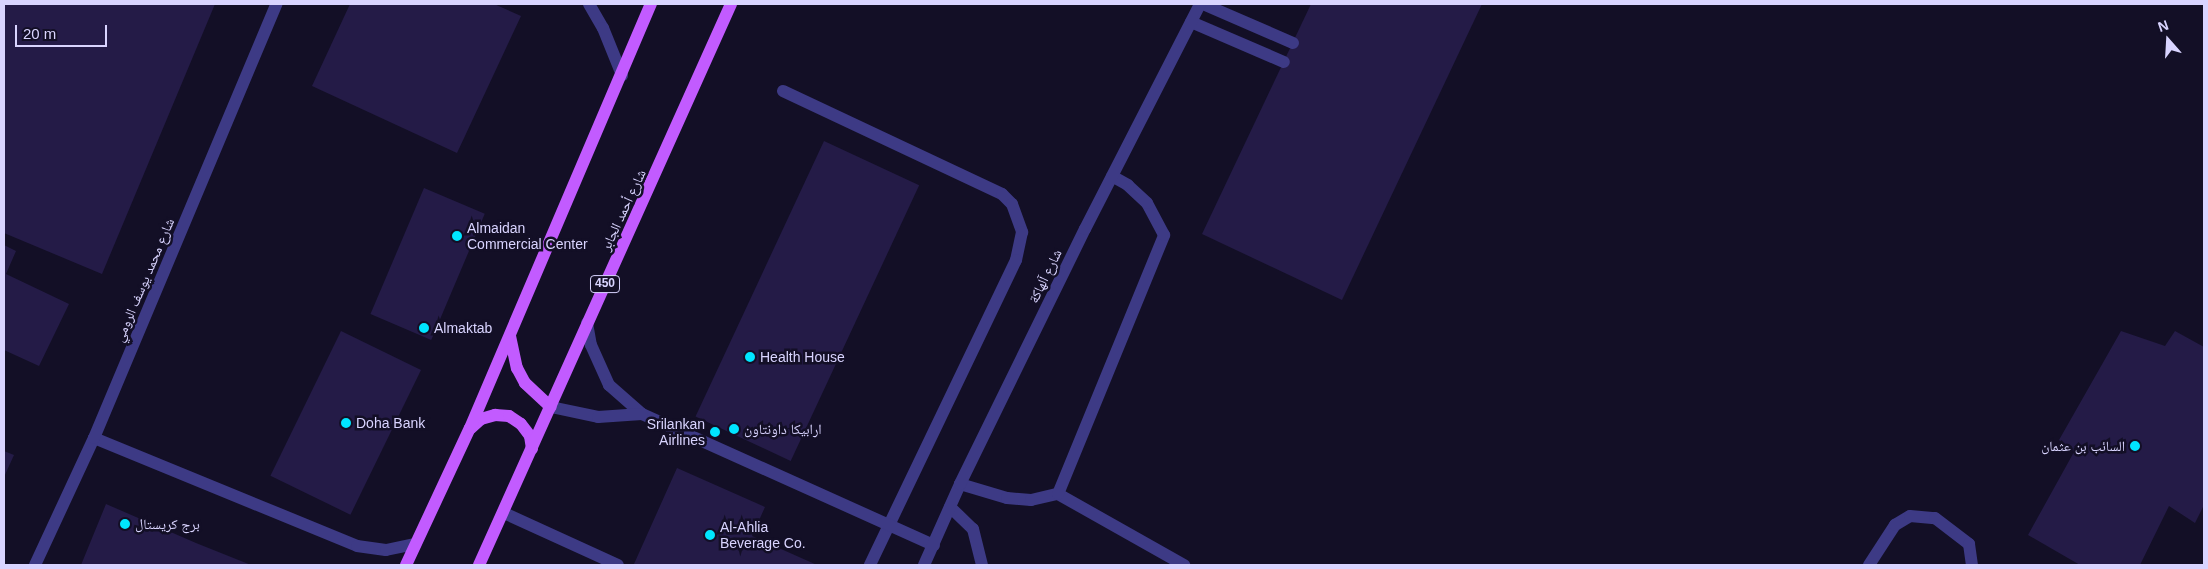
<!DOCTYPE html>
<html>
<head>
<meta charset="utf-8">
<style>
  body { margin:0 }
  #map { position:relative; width:2208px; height:569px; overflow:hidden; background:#130f26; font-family:Arial,"Noto Naskh Arabic",sans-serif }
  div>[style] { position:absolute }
  .building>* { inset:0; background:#241b47; transform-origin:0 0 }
  .minor>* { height:12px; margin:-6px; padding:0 6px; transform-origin:6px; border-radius:6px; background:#3d3a85 }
  .major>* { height:12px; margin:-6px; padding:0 6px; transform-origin:6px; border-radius:6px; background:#c25bff }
  .dots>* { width:14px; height:14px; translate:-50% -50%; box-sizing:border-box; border:2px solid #130f26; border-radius:50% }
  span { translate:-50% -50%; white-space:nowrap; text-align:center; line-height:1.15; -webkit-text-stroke:5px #130f26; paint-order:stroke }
  .shield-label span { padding:1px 4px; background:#130f26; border:1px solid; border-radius:4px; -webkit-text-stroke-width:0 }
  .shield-label { font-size:12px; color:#d9d4ff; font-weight:700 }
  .street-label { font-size:14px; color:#d9d4ff }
  .poi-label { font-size:14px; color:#d9d4ff }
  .left { translate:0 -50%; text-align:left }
  .right { translate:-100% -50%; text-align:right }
  .frame { position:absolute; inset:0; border:5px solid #d9d4ff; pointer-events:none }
  .north { position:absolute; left:2143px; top:15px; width:50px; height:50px; -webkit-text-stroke:4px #130f26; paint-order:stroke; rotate:341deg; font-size:14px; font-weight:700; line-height:20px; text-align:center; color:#d9d4ff }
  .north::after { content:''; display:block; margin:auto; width:18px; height:22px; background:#d9d4ff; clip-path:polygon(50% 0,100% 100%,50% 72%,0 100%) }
  .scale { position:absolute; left:15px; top:25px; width:92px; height:22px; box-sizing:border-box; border:2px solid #d9d4ff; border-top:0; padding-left:6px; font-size:15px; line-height:18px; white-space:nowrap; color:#d9d4ff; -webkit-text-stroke:4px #130f26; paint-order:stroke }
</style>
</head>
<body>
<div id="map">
  <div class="building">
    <div style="clip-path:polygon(4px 4px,215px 4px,102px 274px,4px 233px)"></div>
    <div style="clip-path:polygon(350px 4px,494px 4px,521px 16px,457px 153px,312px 86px)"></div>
    <div style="clip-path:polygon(1311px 4px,1482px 4px,1342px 300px,1202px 234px)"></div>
    <div style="left:824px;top:141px;width:105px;height:304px;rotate:25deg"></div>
    <div style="left:424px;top:188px;width:66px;height:137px;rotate:23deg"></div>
    <div style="clip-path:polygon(4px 245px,16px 251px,6px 274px,69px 304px,39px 366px,4px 350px)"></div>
    <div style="left:341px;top:331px;width:89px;height:161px;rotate:26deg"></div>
    <div style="clip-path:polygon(2121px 331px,2165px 346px,2175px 331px,2204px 347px,2204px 505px,2195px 523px,2169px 506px,2140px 565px,2080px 565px,2028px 535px,2074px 452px,2059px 440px)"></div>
    <div style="clip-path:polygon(4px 451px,14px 455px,4px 477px)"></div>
    <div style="clip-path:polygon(677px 468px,765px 507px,752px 536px,817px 565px,634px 564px)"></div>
    <div style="clip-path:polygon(106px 504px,196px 543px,251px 565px,81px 565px)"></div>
  </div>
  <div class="minor">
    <div style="left:589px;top:4px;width:28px;rotate:60deg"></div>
    <div style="left:603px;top:28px;width:51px;rotate:68deg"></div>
    <div style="left:1203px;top:4px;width:98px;rotate:23.4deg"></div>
    <div style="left:1191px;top:22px;width:101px;rotate:23.3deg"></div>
    <div style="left:783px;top:91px;width:242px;rotate:25.2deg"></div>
    <div style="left:1002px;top:194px;width:14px;rotate:45deg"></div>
    <div style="left:1012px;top:204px;width:30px;rotate:70deg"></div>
    <div style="left:1022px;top:232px;width:29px;rotate:102deg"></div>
    <div style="left:1016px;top:260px;width:338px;rotate:115.6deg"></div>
    <div style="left:587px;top:323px;width:22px;rotate:80deg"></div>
    <div style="left:591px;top:345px;width:44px;rotate:65.8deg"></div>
    <div style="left:609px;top:385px;width:44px;rotate:41.3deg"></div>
    <div style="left:642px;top:414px;width:320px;rotate:24.2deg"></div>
    <div style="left:551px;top:407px;width:48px;rotate:12deg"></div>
    <div style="left:598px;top:417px;width:44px;rotate:-3.9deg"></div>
    <div style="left:94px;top:438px;width:284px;rotate:22.3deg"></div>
    <div style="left:357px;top:546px;width:29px;rotate:8deg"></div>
    <div style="left:386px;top:550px;width:30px;rotate:-12deg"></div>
    <div style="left:960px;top:484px;width:49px;rotate:16.6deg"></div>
    <div style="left:1007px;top:498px;width:24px;rotate:5deg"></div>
    <div style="left:1031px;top:500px;width:28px;rotate:-13deg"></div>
    <div style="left:1058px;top:494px;width:145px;rotate:29.4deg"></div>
    <div style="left:1058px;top:494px;width:280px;rotate:-67.7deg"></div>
    <div style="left:1164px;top:235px;width:36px;rotate:-118deg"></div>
    <div style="left:1147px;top:203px;width:26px;rotate:-137deg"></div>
    <div style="left:1128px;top:185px;width:18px;rotate:-151deg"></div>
    <div style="left:950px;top:507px;width:32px;rotate:44deg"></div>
    <div style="left:973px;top:529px;width:37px;rotate:76deg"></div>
    <div style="left:504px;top:513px;width:125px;rotate:24.5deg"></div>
    <div style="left:35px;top:565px;width:140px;rotate:-65.1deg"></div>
    <div style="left:94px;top:438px;width:471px;rotate:-67.2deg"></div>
    <div style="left:924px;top:565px;width:89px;rotate:-66deg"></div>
    <div style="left:960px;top:484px;width:284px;rotate:-63.9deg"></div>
    <div style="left:1085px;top:229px;width:253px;rotate:-62.9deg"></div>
    <div style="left:1869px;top:565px;width:48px;rotate:-57deg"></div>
    <div style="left:1895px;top:525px;width:17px;rotate:-31deg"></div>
    <div style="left:1910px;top:516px;width:25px;rotate:5deg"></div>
    <div style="left:1935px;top:518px;width:43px;rotate:37.4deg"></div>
    <div style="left:1969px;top:544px;width:21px;rotate:82deg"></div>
  </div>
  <div class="major">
    <div style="left:510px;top:336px;width:33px;rotate:78deg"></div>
    <div style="left:517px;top:368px;width:17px;rotate:62deg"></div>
    <div style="left:525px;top:383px;width:35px;rotate:43deg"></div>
    <div style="left:471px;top:428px;width:13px;rotate:-42deg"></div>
    <div style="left:481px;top:419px;width:15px;rotate:-16deg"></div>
    <div style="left:495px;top:415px;width:14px;rotate:4deg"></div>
    <div style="left:509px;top:416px;width:14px;rotate:34deg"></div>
    <div style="left:521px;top:424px;width:15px;rotate:53deg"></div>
    <div style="left:530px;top:436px;width:13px;rotate:81deg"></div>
    <div style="left:406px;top:565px;width:151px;rotate:-65deg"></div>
    <div style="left:470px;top:428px;width:461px;rotate:-66.9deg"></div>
    <div style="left:479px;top:565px;width:615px;rotate:-65.81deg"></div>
  </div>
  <div class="dots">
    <div style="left:457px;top:236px;background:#00e5ff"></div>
    <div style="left:424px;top:328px;background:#00e5ff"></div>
    <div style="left:750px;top:357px;background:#00e5ff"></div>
    <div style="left:346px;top:423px;background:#00e5ff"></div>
    <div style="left:734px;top:429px;background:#00e5ff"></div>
    <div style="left:715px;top:432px;background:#00e5ff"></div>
    <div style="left:2135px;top:446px;background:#00e5ff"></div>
    <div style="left:125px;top:524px;background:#00e5ff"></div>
    <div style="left:710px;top:535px;background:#00e5ff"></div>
  </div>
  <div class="shield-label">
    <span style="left:605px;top:284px">450</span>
  </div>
  <div class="street-label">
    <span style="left:623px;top:210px;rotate:-65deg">شارع أحمد الجابر</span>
    <span style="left:1045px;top:276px;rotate:-64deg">شارع آلهاكة</span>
    <span style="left:144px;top:280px;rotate:-67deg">شارع محمد يوسف الرومي</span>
  </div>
  <div class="poi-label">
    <span class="left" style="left:467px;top:236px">Almaidan<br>Commercial Center</span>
    <span class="left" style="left:434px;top:328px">Almaktab</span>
    <span class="left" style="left:760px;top:357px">Health House</span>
    <span class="left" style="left:356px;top:423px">Doha Bank</span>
    <span class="right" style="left:705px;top:432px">Srilankan<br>Airlines</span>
    <span class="left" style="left:744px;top:429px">ارابيكا داونتاون</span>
    <span class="right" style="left:2125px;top:446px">السائب بن عثمان</span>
    <span class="left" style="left:135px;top:524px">برج كريستال</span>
    <span class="left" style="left:720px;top:535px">Al-Ahlia<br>Beverage Co.</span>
  </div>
  <div class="frame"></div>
  <div class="north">N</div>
  <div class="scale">20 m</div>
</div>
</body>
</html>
